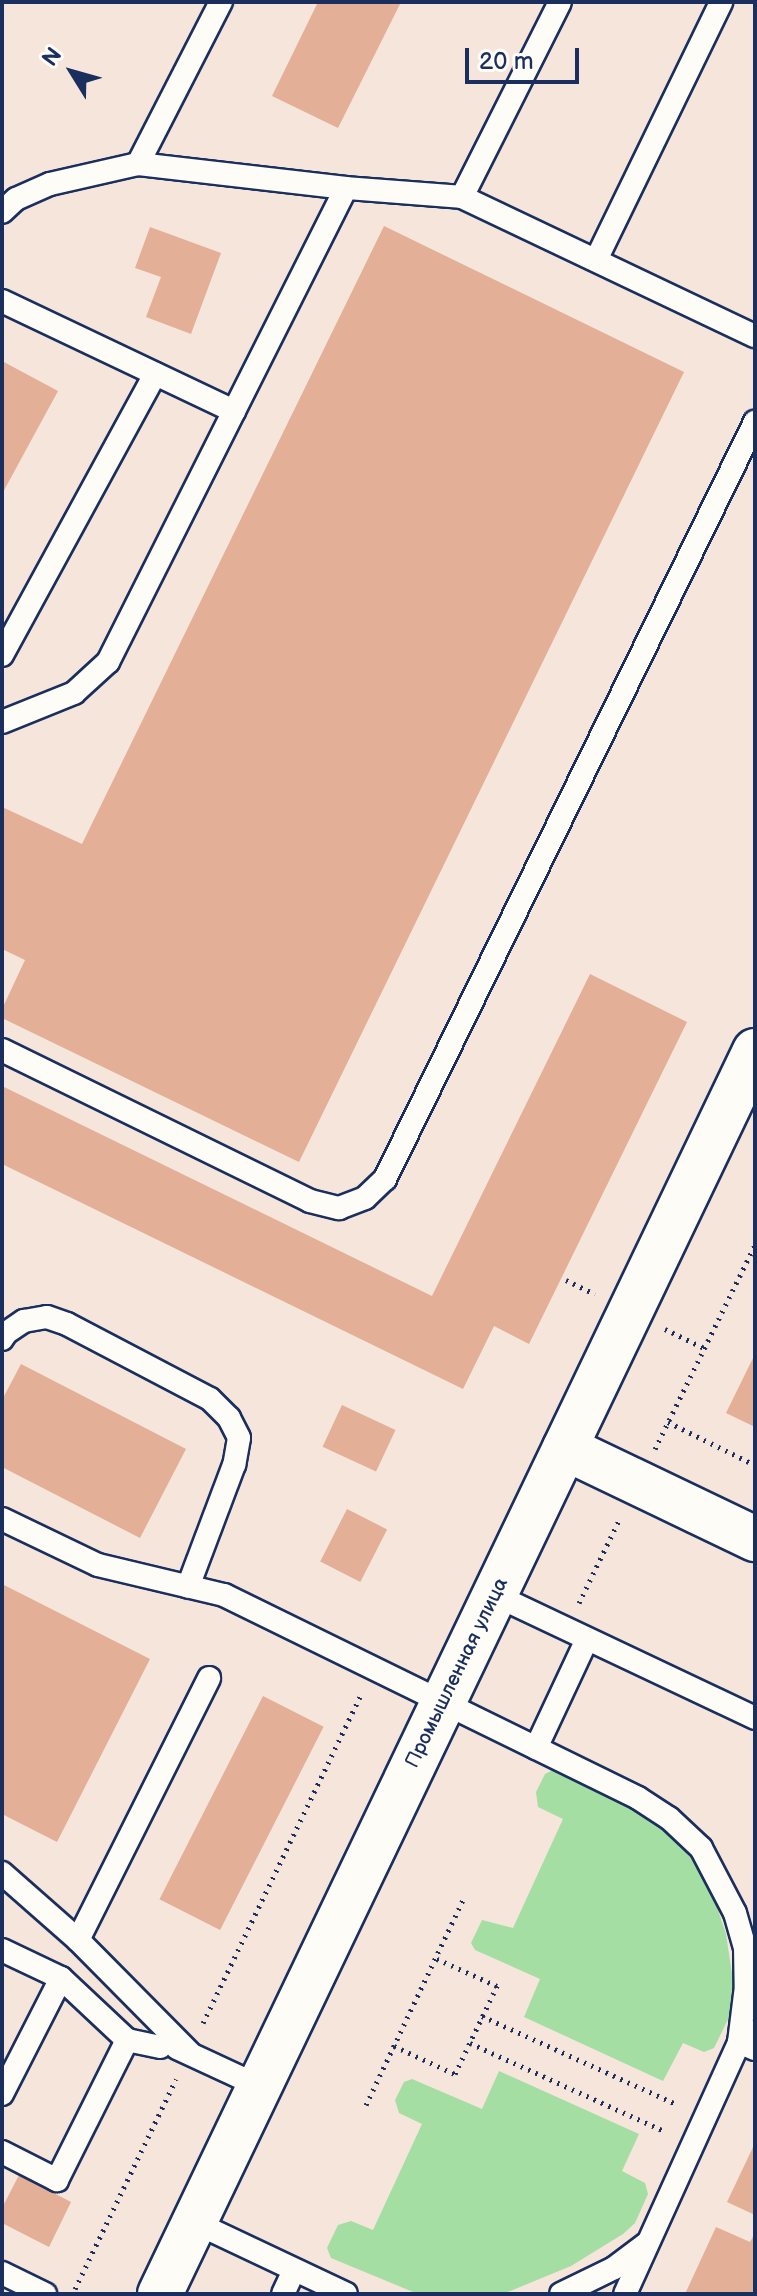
<!DOCTYPE html>
<html>
<head>
<meta charset="utf-8">
<style>
  body { margin:0 }
  #map { position:relative; width:757px; height:2296px; overflow:hidden; background:#f5e5da; font-family:"Balsamiq Sans",sans-serif }
  div>[style] { position:absolute }
  .green>* { inset:0; background:#a4dea3 }
  .building>* { inset:0; background:#e3af96; transform-origin:0 0 }
  .path>* { height:5px; margin-top:-2.5px; transform-origin:0; background:repeating-linear-gradient(90deg,#1b2f5e 0 2px,transparent 0 8px) }
  .roads { filter:drop-shadow(2px 0 #1b2f5e) drop-shadow(-2px 0 #1b2f5e) drop-shadow(0 2px #1b2f5e) drop-shadow(0 -2px #1b2f5e) }
  .service>* { height:22px; margin:-11px; padding:0 11px; transform-origin:11px; border-radius:11px; background:#fdfcf7 }
  .minor>* { height:44px; margin:-22px; padding:0 22px; transform-origin:22px; border-radius:22px; background:#fdfcf7 }
  .secondary>* { height:44px; margin:-22px; padding:0 22px; transform-origin:22px; border-radius:22px; background:#fdfcf7 }
  span { translate:-50% -50%; white-space:nowrap; text-align:center; line-height:1.15; -webkit-text-stroke:8px #fdfcf7; paint-order:stroke }
  .street-label { font-size:20px; color:#1b2f5e }
  .frame { position:absolute; inset:0; border:4px solid #1b2f5e; pointer-events:none }
  .north { position:absolute; left:32px; top:32px; width:80px; height:80px; -webkit-text-stroke:6px #fdfcf7; paint-order:stroke; rotate:307deg; font-size:22px; font-weight:700; line-height:32px; text-align:center; color:#1b2f5e }
  .north::after { content:''; display:block; margin:auto; width:28px; height:36px; background:#1b2f5e; clip-path:polygon(50% 0,100% 100%,50% 72%,0 100%) }
  .scale { position:absolute; left:465px; top:48px; width:114px; height:36px; box-sizing:border-box; border:4px solid #1b2f5e; border-top:0; padding-left:10px; font-size:24px; line-height:28px; white-space:nowrap; color:#1b2f5e; -webkit-text-stroke:6px #fdfcf7; paint-order:stroke }
</style>
</head>
<body>
<div id="map">
  <div class="green">
    <div style="clip-path:polygon(553px 1770px,633px 1807px,668px 1830px,702px 1872px,714px 1898px,726px 1934px,735px 1994px,733px 2009px,714px 2048px,704px 2052px,683px 2043px,663px 2081px,524px 2017px,540px 1979px,475px 1950px,471px 1943px,482px 1920px,513px 1928px,563px 1819px,538px 1807px,536px 1792px,545px 1774px)"></div>
    <div style="clip-path:polygon(499px 2071px,639px 2134px,622px 2171px,645px 2183px,648px 2194px,635px 2223px,623px 2234px,571px 2266px,503px 2294px,418px 2294px,331px 2258px,327px 2248px,338px 2225px,351px 2221px,373px 2230px,422px 2124px,399px 2113px,395px 2100px,404px 2082px,412px 2079px,482px 2109px)"></div>
  </div>
  <div class="building">
    <div style="clip-path:polygon(318px 2px,401px 2px,338px 128px,272px 96px)"></div>
    <div style="clip-path:polygon(384px 226px,684px 372px,299px 1162px,2px 1018px,2px 1009px,25px 960px,2px 949px,2px 807px,82px 844px)"></div>
    <div style="clip-path:polygon(150px 227px,221px 253px,191px 334px,146px 317px,161px 277px,135px 268px)"></div>
    <div style="clip-path:polygon(2px 361px,58px 391px,2px 494px)"></div>
    <div style="clip-path:polygon(590px 974px,687px 1022px,529px 1344px,494px 1326px,463px 1389px,2px 1164px,2px 1086px,432px 1296px)"></div>
    <div style="clip-path:polygon(755px 1354px,755px 1427px,726px 1413px)"></div>
    <div style="clip-path:polygon(21px 1364px,186px 1449px,140px 1538px,2px 1467px,2px 1400px)"></div>
    <div style="left:342px;top:1405px;width:59px;height:46px;rotate:25deg"></div>
    <div style="left:347px;top:1509px;width:45px;height:59px;rotate:27deg"></div>
    <div style="clip-path:polygon(2px 1584px,150px 1659px,57px 1842px,2px 1814px)"></div>
    <div style="left:263px;top:1696px;width:68px;height:228px;rotate:27deg"></div>
    <div style="clip-path:polygon(755px 2143px,755px 2215px,727px 2202px)"></div>
    <div style="clip-path:polygon(19px 2175px,71px 2202px,49px 2247px,2px 2223px,2px 2208px)"></div>
    <div style="clip-path:polygon(716px 2227px,750px 2242px,755px 2233px,755px 2294px,685px 2294px)"></div>
  </div>
  <div class="path">
    <div style="left:566px;top:1280px;width:32px;rotate:26deg"></div>
    <div style="left:665px;top:1329px;width:43px;rotate:26deg"></div>
    <div style="left:668px;top:1422px;width:97px;rotate:26.3deg"></div>
    <div style="left:655px;top:1449px;width:227px;rotate:-63.9deg"></div>
    <div style="left:579px;top:1603px;width:94px;rotate:-64.2deg"></div>
    <div style="left:482px;top:2016px;width:215px;rotate:24.4deg"></div>
    <div style="left:203px;top:2023px;width:366px;rotate:-64.3deg"></div>
    <div style="left:470px;top:2043px;width:215px;rotate:24.4deg"></div>
    <div style="left:394px;top:2046px;width:67px;rotate:24.7deg"></div>
    <div style="left:455px;top:2074px;width:98px;rotate:-64.5deg"></div>
    <div style="left:497px;top:1986px;width:68px;rotate:-155.7deg"></div>
    <div style="left:366px;top:2105px;width:229px;rotate:-64.7deg"></div>
    <div style="left:75px;top:2289px;width:233px;rotate:-64.3deg"></div>
  </div>
  <div class="roads">
    <div class="service">
      <div style="left:346px;top:188px;width:116px;rotate:4.4deg"></div>
      <div style="left:462px;top:197px;width:324px;rotate:25.4deg"></div>
      <div style="left:462px;top:197px;width:218px;rotate:-63.3deg"></div>
      <div style="left:2px;top:212px;width:19px;rotate:-43deg"></div>
      <div style="left:16px;top:199px;width:37px;rotate:-24deg"></div>
      <div style="left:50px;top:184px;width:90px;rotate:-12.8deg"></div>
      <div style="left:138px;top:164px;width:182px;rotate:-62.9deg"></div>
      <div style="left:596px;top:260px;width:287px;rotate:-64.1deg"></div>
      <div style="left:2px;top:301px;width:257px;rotate:25.4deg"></div>
      <div style="left:2px;top:655px;width:320px;rotate:-61.4deg"></div>
      <div style="left:2px;top:722px;width:78px;rotate:-21.9deg"></div>
      <div style="left:74px;top:693px;width:46px;rotate:-42.4deg"></div>
      <div style="left:108px;top:662px;width:530px;rotate:-63.34deg"></div>
      <div style="left:346px;top:188px;width:209px;rotate:-173.4deg"></div>
      <div style="left:2px;top:1050px;width:343px;rotate:26.1deg"></div>
      <div style="left:310px;top:1201px;width:30px;rotate:14deg"></div>
      <div style="left:339px;top:1208px;width:28px;rotate:-21deg"></div>
      <div style="left:365px;top:1198px;width:28px;rotate:-44deg"></div>
      <div style="left:385px;top:1179px;width:843px;rotate:-63.95deg"></div>
      <div style="left:2px;top:1339px;width:7px;rotate:-56deg"></div>
      <div style="left:6px;top:1333px;width:22px;rotate:-34deg"></div>
      <div style="left:24px;top:1321px;width:23px;rotate:-10deg"></div>
      <div style="left:47px;top:1317px;width:21px;rotate:19deg"></div>
      <div style="left:67px;top:1324px;width:161px;rotate:27.7deg"></div>
      <div style="left:210px;top:1399px;width:27px;rotate:45deg"></div>
      <div style="left:229px;top:1418px;width:22px;rotate:63deg"></div>
      <div style="left:239px;top:1438px;width:27px;rotate:100deg"></div>
      <div style="left:234px;top:1465px;width:130px;rotate:110.7deg"></div>
      <div style="left:2px;top:1519px;width:106px;rotate:25.6deg"></div>
      <div style="left:98px;top:1565px;width:130px;rotate:13.4deg"></div>
      <div style="left:224px;top:1595px;width:461px;rotate:26.1deg"></div>
      <div style="left:638px;top:1798px;width:37px;rotate:33deg"></div>
      <div style="left:669px;top:1818px;width:44px;rotate:43.2deg"></div>
      <div style="left:701px;top:1848px;width:73px;rotate:62.4deg"></div>
      <div style="left:735px;top:1913px;width:35px;rotate:74deg"></div>
      <div style="left:745px;top:1947px;width:39px;rotate:89deg"></div>
      <div style="left:746px;top:1986px;width:56px;rotate:97.1deg"></div>
      <div style="left:739px;top:2042px;width:17px;rotate:24deg"></div>
      <div style="left:495px;top:1595px;width:288px;rotate:25.3deg"></div>
      <div style="left:536px;top:1748px;width:120px;rotate:-64.9deg"></div>
      <div style="left:2px;top:1873px;width:101px;rotate:41.4deg"></div>
      <div style="left:78px;top:1940px;width:158px;rotate:45.3deg"></div>
      <div style="left:78px;top:1940px;width:293px;rotate:-63.4deg"></div>
      <div style="left:2px;top:1950px;width:65px;rotate:25.4deg"></div>
      <div style="left:177px;top:2048px;width:90px;rotate:24.9deg"></div>
      <div style="left:2px;top:2094px;width:130px;rotate:-63deg"></div>
      <div style="left:61px;top:1978px;width:91px;rotate:43.2deg"></div>
      <div style="left:127px;top:2040px;width:34px;rotate:12deg"></div>
      <div style="left:2px;top:2152px;width:62px;rotate:27deg"></div>
      <div style="left:57px;top:2180px;width:157px;rotate:-63.4deg"></div>
      <div style="left:194px;top:2222px;width:168px;rotate:25.3deg"></div>
      <div style="left:2px;top:2273px;width:48px;rotate:26deg"></div>
      <div style="left:283px;top:2294px;width:26px;rotate:-65deg"></div>
      <div style="left:561px;top:2294px;width:59px;rotate:-26.1deg"></div>
      <div style="left:614px;top:2268px;width:40px;rotate:-37deg"></div>
      <div style="left:625px;top:2294px;width:291px;rotate:-65.6deg"></div>
    </div>
    <div class="minor">
      <div style="left:565px;top:1448px;width:211px;rotate:25.6deg"></div>
    </div>
    <div class="secondary">
      <div style="left:160px;top:2294px;width:1378px;rotate:-64.42deg"></div>
    </div>
  </div>
  <div class="street-label">
    <span style="left:457px;top:1673px;rotate:-64deg">Промышленная улица</span>
  </div>
  <div class="frame"></div>
  <div class="north">N</div>
  <div class="scale">20 m</div>
</div>
</body>
</html>
